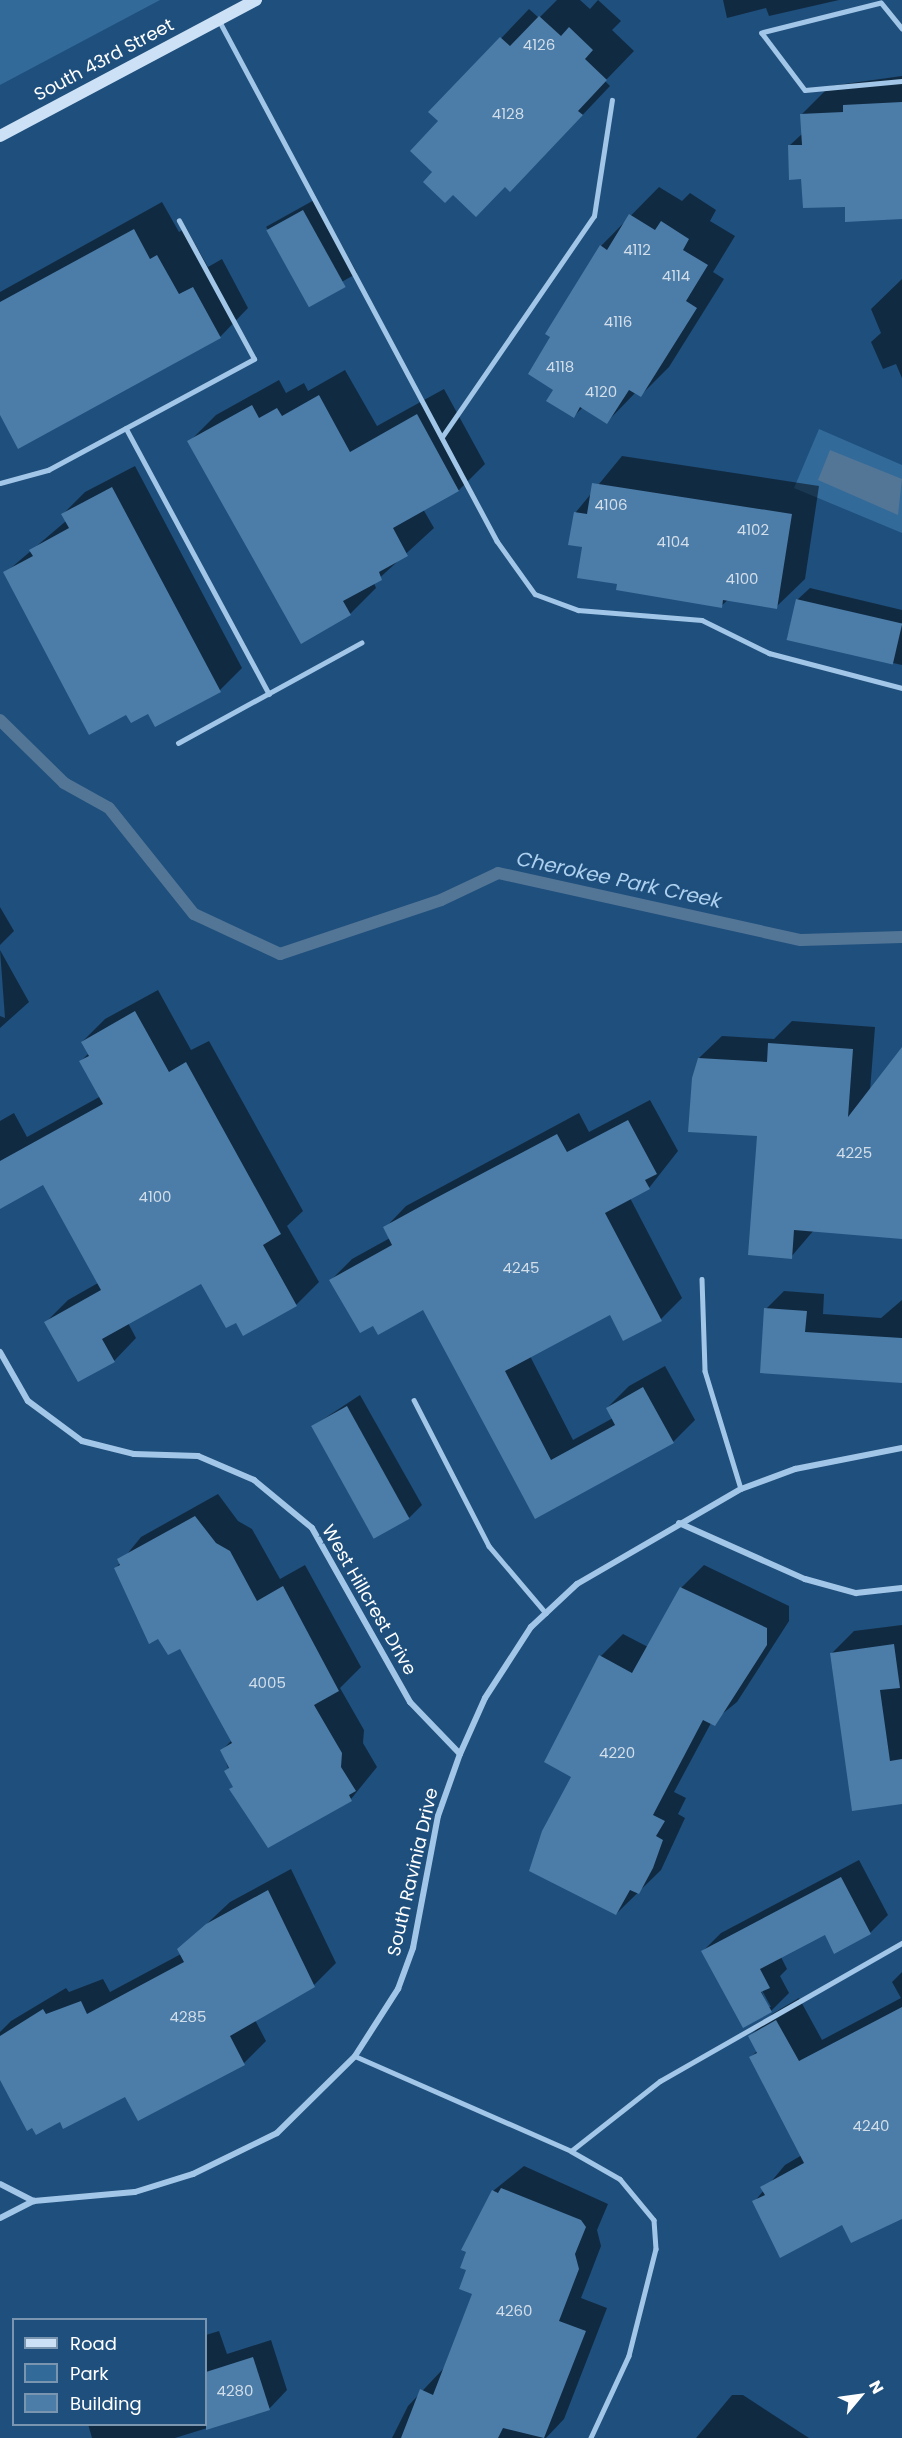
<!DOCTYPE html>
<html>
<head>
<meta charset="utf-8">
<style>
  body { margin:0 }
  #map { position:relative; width:902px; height:2438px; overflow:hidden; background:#1f4f7c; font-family:Poppins,sans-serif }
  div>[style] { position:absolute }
  .green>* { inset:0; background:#326a9a }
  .water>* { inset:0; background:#537697 }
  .shadow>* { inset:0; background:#0007; transform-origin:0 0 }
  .stream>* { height:12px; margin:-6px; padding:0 6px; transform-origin:6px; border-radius:6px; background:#537697 }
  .building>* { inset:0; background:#4c7ca8; transform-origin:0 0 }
  .service>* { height:4.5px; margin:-2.25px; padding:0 2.25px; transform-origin:2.25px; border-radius:2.25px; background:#a2c6e7 }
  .minor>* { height:6px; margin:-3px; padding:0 3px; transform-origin:3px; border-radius:3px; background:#a2c6e7 }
  .secondary>* { height:12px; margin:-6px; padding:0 6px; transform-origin:6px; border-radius:6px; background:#cce1f5 }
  span { translate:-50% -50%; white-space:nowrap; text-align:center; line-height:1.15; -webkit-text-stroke:4.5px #1f4f7c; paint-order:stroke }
  .number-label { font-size:15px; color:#d2dee9 }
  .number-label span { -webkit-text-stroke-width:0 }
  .street-label { font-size:18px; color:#fff }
  .water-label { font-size:20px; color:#add0ef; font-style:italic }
  .legend { position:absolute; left:12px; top:2318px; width:195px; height:108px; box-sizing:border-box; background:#1f4f7c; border:2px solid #7995b0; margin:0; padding:8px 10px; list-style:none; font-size:18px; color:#fff }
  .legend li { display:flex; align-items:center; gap:12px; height:30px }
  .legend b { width:30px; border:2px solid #7995b0 }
  .north { position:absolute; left:830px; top:2366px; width:60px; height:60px; -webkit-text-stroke:4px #1f4f7c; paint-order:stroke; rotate:61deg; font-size:16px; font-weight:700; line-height:24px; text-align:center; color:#fff }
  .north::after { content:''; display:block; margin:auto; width:21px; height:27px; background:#fff; clip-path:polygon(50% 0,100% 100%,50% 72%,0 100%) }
</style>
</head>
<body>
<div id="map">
  <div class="green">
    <div style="clip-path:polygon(0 0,160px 0,0 85px)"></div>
    <div style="clip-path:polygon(819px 429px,902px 465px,902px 533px,794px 488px)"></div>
  </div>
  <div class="water">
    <div style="clip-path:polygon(830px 450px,902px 479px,898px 515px,818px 480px)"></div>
  </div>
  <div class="shadow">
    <div style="clip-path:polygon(557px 0,580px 0,590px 9px,598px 0,621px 21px,612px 30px,634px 51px,605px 81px,610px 86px,538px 162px,505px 186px,434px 172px,440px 121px,431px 112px,529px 9px,539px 18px)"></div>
    <div style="clip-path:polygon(723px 0,839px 0,769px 16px,766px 8px,727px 18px)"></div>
    <div style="clip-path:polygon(902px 76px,902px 218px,846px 206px,803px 178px,789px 146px,803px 133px,802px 114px,830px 86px)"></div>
    <div style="clip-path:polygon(659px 187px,682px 201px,690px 193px,716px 210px,710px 221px,735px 236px,713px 272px,724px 279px,669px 367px,641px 395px,636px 392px,607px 422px,583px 407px,574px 416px,555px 389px,601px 246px)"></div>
    <div style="left:316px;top:199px;width:85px;height:57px;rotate:61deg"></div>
    <div style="clip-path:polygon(162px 202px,179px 232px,186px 228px,208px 267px,222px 259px,248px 308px,220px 337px,0 412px,0 292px)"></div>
    <div style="clip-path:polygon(902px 279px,902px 378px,896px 364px,883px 369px,871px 342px,881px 333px,871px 309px)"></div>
    <div style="clip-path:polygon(345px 370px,377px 426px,444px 389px,485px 464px,459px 490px,423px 509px,434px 528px,374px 583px,376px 588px,350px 614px,189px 442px,216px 415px,279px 380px,286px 393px,304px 383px,308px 391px)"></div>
    <div style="clip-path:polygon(622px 456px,819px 486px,805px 579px,776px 607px,729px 599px,721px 606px,619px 583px,584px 546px,576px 512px)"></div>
    <div style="clip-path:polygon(135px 466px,242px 668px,220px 690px,127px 713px,5px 573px,66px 521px,63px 514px,85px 492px)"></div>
    <div style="clip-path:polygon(810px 588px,902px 610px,902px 665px,787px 639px,797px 600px)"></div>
    <div style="clip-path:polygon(0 907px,14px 931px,0 945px)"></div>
    <div style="clip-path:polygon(0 950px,29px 1002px,0 1028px,0 1016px,5px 1018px)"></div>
    <div style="clip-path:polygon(158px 990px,191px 1050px,209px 1041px,303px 1211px,287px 1226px,319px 1282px,296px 1305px,236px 1321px,201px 1282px,128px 1323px,136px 1338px,114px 1361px,46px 1322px,68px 1300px,98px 1283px,43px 1183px,0 1207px,0 1121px,14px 1113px,27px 1137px,101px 1096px,81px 1061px,89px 1053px,82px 1042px,105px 1019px)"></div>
    <div style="clip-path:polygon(792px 1021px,875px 1027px,870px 1091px,902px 1050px,902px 1237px,814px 1230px,791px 1257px,759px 1135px,699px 1058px,722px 1036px,774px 1039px)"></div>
    <div style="clip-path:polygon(650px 1100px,678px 1151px,649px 1188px,630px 1198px,682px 1298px,661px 1319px,610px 1313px,530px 1356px,573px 1440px,613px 1418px,607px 1408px,629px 1386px,665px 1366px,695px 1420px,673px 1442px,536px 1517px,424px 1308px,373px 1324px,331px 1280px,352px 1259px,390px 1238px,385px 1228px,406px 1206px,579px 1113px,589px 1132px)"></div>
    <div style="clip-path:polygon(784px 1291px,824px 1294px,823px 1314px,881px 1318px,902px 1300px,902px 1381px,761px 1371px,766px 1309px)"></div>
    <div style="clip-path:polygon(360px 1395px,422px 1505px,409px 1518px,313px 1426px)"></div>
    <div style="clip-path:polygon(218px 1494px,238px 1521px,252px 1529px,280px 1579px,305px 1565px,361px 1667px,340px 1688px,364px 1730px,363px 1743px,377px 1767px,351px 1799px,234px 1786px,222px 1750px,232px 1740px,180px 1647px,115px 1569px,141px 1537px)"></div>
    <div style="clip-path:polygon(704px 1565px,789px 1606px,789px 1621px,737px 1702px,711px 1723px,674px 1792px,686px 1798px,678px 1814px,685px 1818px,661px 1870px,616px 1914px,573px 1776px,601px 1656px,623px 1634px,648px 1647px,681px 1588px)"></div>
    <div style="clip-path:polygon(902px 1625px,902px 1803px,832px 1653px,854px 1631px)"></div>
    <div style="clip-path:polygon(evenodd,859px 1860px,888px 1915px,870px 1933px,825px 1933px,781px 1957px,787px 1969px,780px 1976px,789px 1993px,771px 2011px,703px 1951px,721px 1933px,859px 1860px,759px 1985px,771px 2007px,768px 2007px,759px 1985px)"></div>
    <div style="clip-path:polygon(291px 1869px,336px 1963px,314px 1985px,255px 2020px,266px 2041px,244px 2063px,125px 2095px,60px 2120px,0 2076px,0 2032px,11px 2021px,66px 1988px,69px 1992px,103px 1979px,110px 1992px,181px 1954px,179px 1950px,230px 1902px)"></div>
    <div style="clip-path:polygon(902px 1972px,902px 2218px,852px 2241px,842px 2223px,754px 2202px,785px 2165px,802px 2155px,751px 2057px,757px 2051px,750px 2036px,772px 2014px,799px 1998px,822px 2040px,901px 1998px,892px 1982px)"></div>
    <div style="clip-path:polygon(524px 2166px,608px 2204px,597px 2230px,601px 2246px,581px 2298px,607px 2308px,564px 2419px,546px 2438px,392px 2438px,408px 2406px,444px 2368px,473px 2293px,493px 2191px)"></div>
    <div style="clip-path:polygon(219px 2331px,227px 2354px,271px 2340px,287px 2390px,269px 2409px,175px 2438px,92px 2438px,88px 2424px,206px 2424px,206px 2335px)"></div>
    <div style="clip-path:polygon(732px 2395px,743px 2395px,809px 2438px,696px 2438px)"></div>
  </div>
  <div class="stream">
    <div style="left:0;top:720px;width:90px;rotate:44.5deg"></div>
    <div style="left:64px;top:783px;width:51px;rotate:29.1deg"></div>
    <div style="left:109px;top:808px;width:136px;rotate:51.3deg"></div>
    <div style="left:194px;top:914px;width:95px;rotate:24.9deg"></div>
    <div style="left:280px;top:954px;width:170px;rotate:-18.5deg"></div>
    <div style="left:441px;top:900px;width:63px;rotate:-25.3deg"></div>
    <div style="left:498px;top:873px;width:310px;rotate:12.5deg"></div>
    <div style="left:801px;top:940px;width:101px;rotate:-1.7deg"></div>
  </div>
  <div class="building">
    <div style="clip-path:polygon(539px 16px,561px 36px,569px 27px,593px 50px,585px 59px,607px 80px,578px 111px,583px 115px,510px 192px,505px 187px,476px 217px,453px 195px,445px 203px,423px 182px,432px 172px,410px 151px,438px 121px,428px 112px,500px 37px,510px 46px)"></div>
    <div style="clip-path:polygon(902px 102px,902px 219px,845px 222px,845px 207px,803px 208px,801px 179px,789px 180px,788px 145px,802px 145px,800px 114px,843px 112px,843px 105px)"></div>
    <div style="left:303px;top:210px;width:88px;height:42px;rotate:61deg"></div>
    <div style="clip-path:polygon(629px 214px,655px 230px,661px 221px,689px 239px,683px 250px,708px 265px,686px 301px,697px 308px,641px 397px,629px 390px,607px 424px,580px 407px,574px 418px,546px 401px,553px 390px,528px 374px,550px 337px,545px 334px,600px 245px,607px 250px)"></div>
    <div style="clip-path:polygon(134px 229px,150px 259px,157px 255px,179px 294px,193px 287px,221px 338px,18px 449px,0 415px,0 302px)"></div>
    <div style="clip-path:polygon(319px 395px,350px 452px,417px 414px,459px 491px,393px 528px,408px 556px,379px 572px,382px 580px,343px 601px,351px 615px,301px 644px,187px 441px,252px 405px,259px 418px,277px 408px,282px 416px)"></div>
    <div style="clip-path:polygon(592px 483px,792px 514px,777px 609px,723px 600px,722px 608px,616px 590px,617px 584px,577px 578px,582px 547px,568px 545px,574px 512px,587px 514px)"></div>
    <div style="clip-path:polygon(112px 487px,221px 692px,155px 727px,148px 714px,131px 723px,126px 715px,89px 735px,3px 572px,33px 556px,29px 550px,69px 528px,61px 514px)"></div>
    <div style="left:796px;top:599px;width:109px;height:42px;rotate:13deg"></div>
    <div style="clip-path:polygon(135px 1011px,169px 1072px,186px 1062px,281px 1234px,263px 1245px,297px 1306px,243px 1336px,236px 1323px,226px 1328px,201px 1284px,102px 1339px,115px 1362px,78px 1382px,44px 1322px,101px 1290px,43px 1185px,0 1209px,0 1161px,103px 1104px,79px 1061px,89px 1056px,81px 1042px)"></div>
    <div style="clip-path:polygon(768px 1043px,853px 1049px,848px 1117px,902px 1047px,902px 1239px,794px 1230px,792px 1259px,748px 1255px,757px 1136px,688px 1132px,692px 1078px,698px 1058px,767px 1062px)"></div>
    <div style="clip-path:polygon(628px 1120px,657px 1174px,645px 1180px,650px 1189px,605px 1213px,662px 1321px,623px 1341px,610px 1315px,505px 1371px,551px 1460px,615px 1425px,606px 1408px,643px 1387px,674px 1443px,535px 1519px,423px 1310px,378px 1335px,373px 1326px,360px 1333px,329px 1280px,392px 1245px,383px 1227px,434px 1199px,557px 1134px,567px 1152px)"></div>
    <div style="clip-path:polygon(764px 1308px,807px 1311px,805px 1332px,902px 1338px,902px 1383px,760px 1373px)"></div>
    <div style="left:347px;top:1406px;width:129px;height:41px;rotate:61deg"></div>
    <div style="clip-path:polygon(195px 1516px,216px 1543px,230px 1551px,257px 1601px,283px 1586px,339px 1691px,314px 1705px,342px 1753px,341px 1767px,356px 1791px,349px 1795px,352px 1801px,268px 1848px,229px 1789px,233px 1787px,224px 1771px,229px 1768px,220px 1750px,232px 1743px,180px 1649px,168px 1655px,158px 1639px,149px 1644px,114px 1568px,120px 1565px,117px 1559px)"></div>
    <div style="clip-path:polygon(680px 1587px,767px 1628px,767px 1645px,715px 1726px,703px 1720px,653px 1815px,665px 1821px,656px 1836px,663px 1840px,653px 1868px,639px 1894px,630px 1890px,616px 1915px,529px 1871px,542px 1831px,571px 1777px,544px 1762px,599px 1655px,632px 1673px)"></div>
    <div style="clip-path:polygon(894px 1644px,900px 1688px,880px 1690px,890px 1761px,902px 1759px,902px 1804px,852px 1811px,830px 1653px)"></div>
    <div style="clip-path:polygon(841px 1877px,871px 1934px,834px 1954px,825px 1935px,760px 1969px,770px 1988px,761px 1992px,772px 2012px,743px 2028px,701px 1951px)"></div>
    <div style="clip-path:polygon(268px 1890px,315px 1987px,230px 2036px,245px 2065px,138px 2121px,125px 2097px,63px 2129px,60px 2122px,36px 2135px,32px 2128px,27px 2131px,0 2080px,0 2036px,43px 2009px,46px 2014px,81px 2001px,87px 2014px,184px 1962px,177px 1949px,206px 1924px)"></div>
    <div style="clip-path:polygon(902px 2007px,902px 2219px,851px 2243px,842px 2225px,780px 2258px,752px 2201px,765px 2195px,760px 2187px,804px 2163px,749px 2057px,757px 2053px,748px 2036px,776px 2020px,799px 2061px)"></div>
    <div style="clip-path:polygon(501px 2188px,581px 2220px,586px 2227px,575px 2254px,579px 2269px,559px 2321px,586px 2331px,544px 2438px,503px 2428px,498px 2438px,401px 2438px,420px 2389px,433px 2395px,472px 2294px,459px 2289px,466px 2270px,460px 2268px,466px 2252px,461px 2250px,492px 2190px,498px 2193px)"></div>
    <div style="clip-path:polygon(253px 2357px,270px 2410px,206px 2430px,206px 2372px)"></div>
  </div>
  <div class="service">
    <div style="left:220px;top:22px;width:588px;rotate:61.91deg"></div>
    <div style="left:497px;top:541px;width:65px;rotate:54.4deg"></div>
    <div style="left:535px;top:594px;width:46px;rotate:20.4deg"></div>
    <div style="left:578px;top:610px;width:124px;rotate:4.6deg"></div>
    <div style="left:702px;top:620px;width:75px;rotate:26.2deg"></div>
    <div style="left:769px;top:653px;width:138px;rotate:14.7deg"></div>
    <div style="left:902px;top:29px;width:33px;rotate:-129deg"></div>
    <div style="left:881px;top:3px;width:123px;rotate:165.9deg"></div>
    <div style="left:762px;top:33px;width:71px;rotate:53deg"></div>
    <div style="left:805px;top:90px;width:97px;rotate:-5.3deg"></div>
    <div style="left:126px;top:428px;width:302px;rotate:61.7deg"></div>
    <div style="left:442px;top:437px;width:268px;rotate:-55.5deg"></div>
    <div style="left:594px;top:216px;width:117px;rotate:-81.2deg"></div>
    <div style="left:0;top:483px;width:50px;rotate:-15.2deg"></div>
    <div style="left:48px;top:470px;width:234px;rotate:-28.3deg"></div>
    <div style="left:254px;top:359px;width:157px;rotate:-118.5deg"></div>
    <div style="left:178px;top:743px;width:209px;rotate:-28.7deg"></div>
    <div style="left:702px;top:1279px;width:92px;rotate:88.1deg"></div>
    <div style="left:705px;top:1371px;width:123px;rotate:73deg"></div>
    <div style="left:414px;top:1400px;width:164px;rotate:62.8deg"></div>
    <div style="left:489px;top:1546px;width:88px;rotate:49.6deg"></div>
    <div style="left:355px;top:2056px;width:236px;rotate:23.7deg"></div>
    <div style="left:571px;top:2151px;width:56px;rotate:29.7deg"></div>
    <div style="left:620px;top:2179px;width:53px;rotate:50.3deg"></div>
    <div style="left:654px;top:2220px;width:29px;rotate:86deg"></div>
    <div style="left:656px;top:2249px;width:110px;rotate:104.2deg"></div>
    <div style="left:629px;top:2356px;width:90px;rotate:114.9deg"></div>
    <div style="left:571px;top:2151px;width:113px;rotate:-38.2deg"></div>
    <div style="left:660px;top:2081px;width:279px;rotate:-29.7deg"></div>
  </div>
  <div class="minor">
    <div style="left:0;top:1352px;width:56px;rotate:60.3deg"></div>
    <div style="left:28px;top:1401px;width:67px;rotate:36.5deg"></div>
    <div style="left:82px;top:1441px;width:54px;rotate:14deg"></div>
    <div style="left:134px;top:1454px;width:64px;rotate:1.8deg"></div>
    <div style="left:198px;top:1456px;width:61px;rotate:23.2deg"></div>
    <div style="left:254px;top:1480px;width:75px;rotate:39.6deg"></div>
    <div style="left:312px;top:1528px;width:200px;rotate:60.6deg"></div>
    <div style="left:410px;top:1702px;width:72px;rotate:46.1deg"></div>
    <div style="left:679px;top:1523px;width:138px;rotate:24deg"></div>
    <div style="left:805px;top:1579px;width:53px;rotate:15.4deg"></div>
    <div style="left:856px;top:1593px;width:46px;rotate:-6.2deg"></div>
    <div style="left:0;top:2184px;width:38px;rotate:27deg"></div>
    <div style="left:0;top:2218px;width:38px;rotate:-27deg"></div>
    <div style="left:34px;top:2201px;width:101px;rotate:-5.1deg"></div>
    <div style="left:135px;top:2192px;width:61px;rotate:-17.2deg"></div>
    <div style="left:193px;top:2174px;width:93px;rotate:-26deg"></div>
    <div style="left:277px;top:2133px;width:110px;rotate:-44.6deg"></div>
    <div style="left:355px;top:2056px;width:80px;rotate:-57.3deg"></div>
    <div style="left:398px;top:1989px;width:44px;rotate:-69.9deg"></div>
    <div style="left:413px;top:1948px;width:134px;rotate:-79.3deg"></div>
    <div style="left:438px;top:1816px;width:66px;rotate:-70.5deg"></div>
    <div style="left:460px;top:1754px;width:61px;rotate:-65.9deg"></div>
    <div style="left:485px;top:1698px;width:85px;rotate:-57.1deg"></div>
    <div style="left:531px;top:1627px;width:63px;rotate:-43.1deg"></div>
    <div style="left:577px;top:1584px;width:190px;rotate:-30.1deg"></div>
    <div style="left:741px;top:1489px;width:58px;rotate:-20.3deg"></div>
    <div style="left:795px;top:1469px;width:109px;rotate:-11.1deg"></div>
  </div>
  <div class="secondary">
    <div style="left:0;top:136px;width:290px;rotate:-28deg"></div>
  </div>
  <div class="number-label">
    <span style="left:539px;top:45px">4126</span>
    <span style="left:508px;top:114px">4128</span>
    <span style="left:637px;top:250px">4112</span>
    <span style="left:676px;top:276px">4114</span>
    <span style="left:618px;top:322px">4116</span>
    <span style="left:560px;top:367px">4118</span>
    <span style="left:601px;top:392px">4120</span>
    <span style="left:611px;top:505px">4106</span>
    <span style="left:753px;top:530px">4102</span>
    <span style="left:673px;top:542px">4104</span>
    <span style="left:742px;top:579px">4100</span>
    <span style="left:854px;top:1153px">4225</span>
    <span style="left:155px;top:1197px">4100</span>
    <span style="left:521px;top:1268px">4245</span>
    <span style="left:267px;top:1683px">4005</span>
    <span style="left:617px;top:1753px">4220</span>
    <span style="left:188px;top:2017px">4285</span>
    <span style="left:871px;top:2126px">4240</span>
    <span style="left:514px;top:2311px">4260</span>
    <span style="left:235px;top:2391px">4280</span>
  </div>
  <div class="street-label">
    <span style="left:104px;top:60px;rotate:-28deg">South 43rd Street</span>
    <span style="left:369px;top:1600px;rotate:60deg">West Hillcrest Drive</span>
    <span style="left:413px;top:1872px;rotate:-77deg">South Ravinia Drive</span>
  </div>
  <div class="water-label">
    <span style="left:619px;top:880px;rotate:12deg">Cherokee Park Creek</span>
  </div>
  <ul class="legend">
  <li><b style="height:8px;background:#cce1f5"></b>Road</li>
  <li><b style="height:16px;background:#326a9a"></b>Park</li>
  <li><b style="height:16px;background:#4c7ca8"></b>Building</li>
  </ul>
  <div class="north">N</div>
</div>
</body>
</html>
